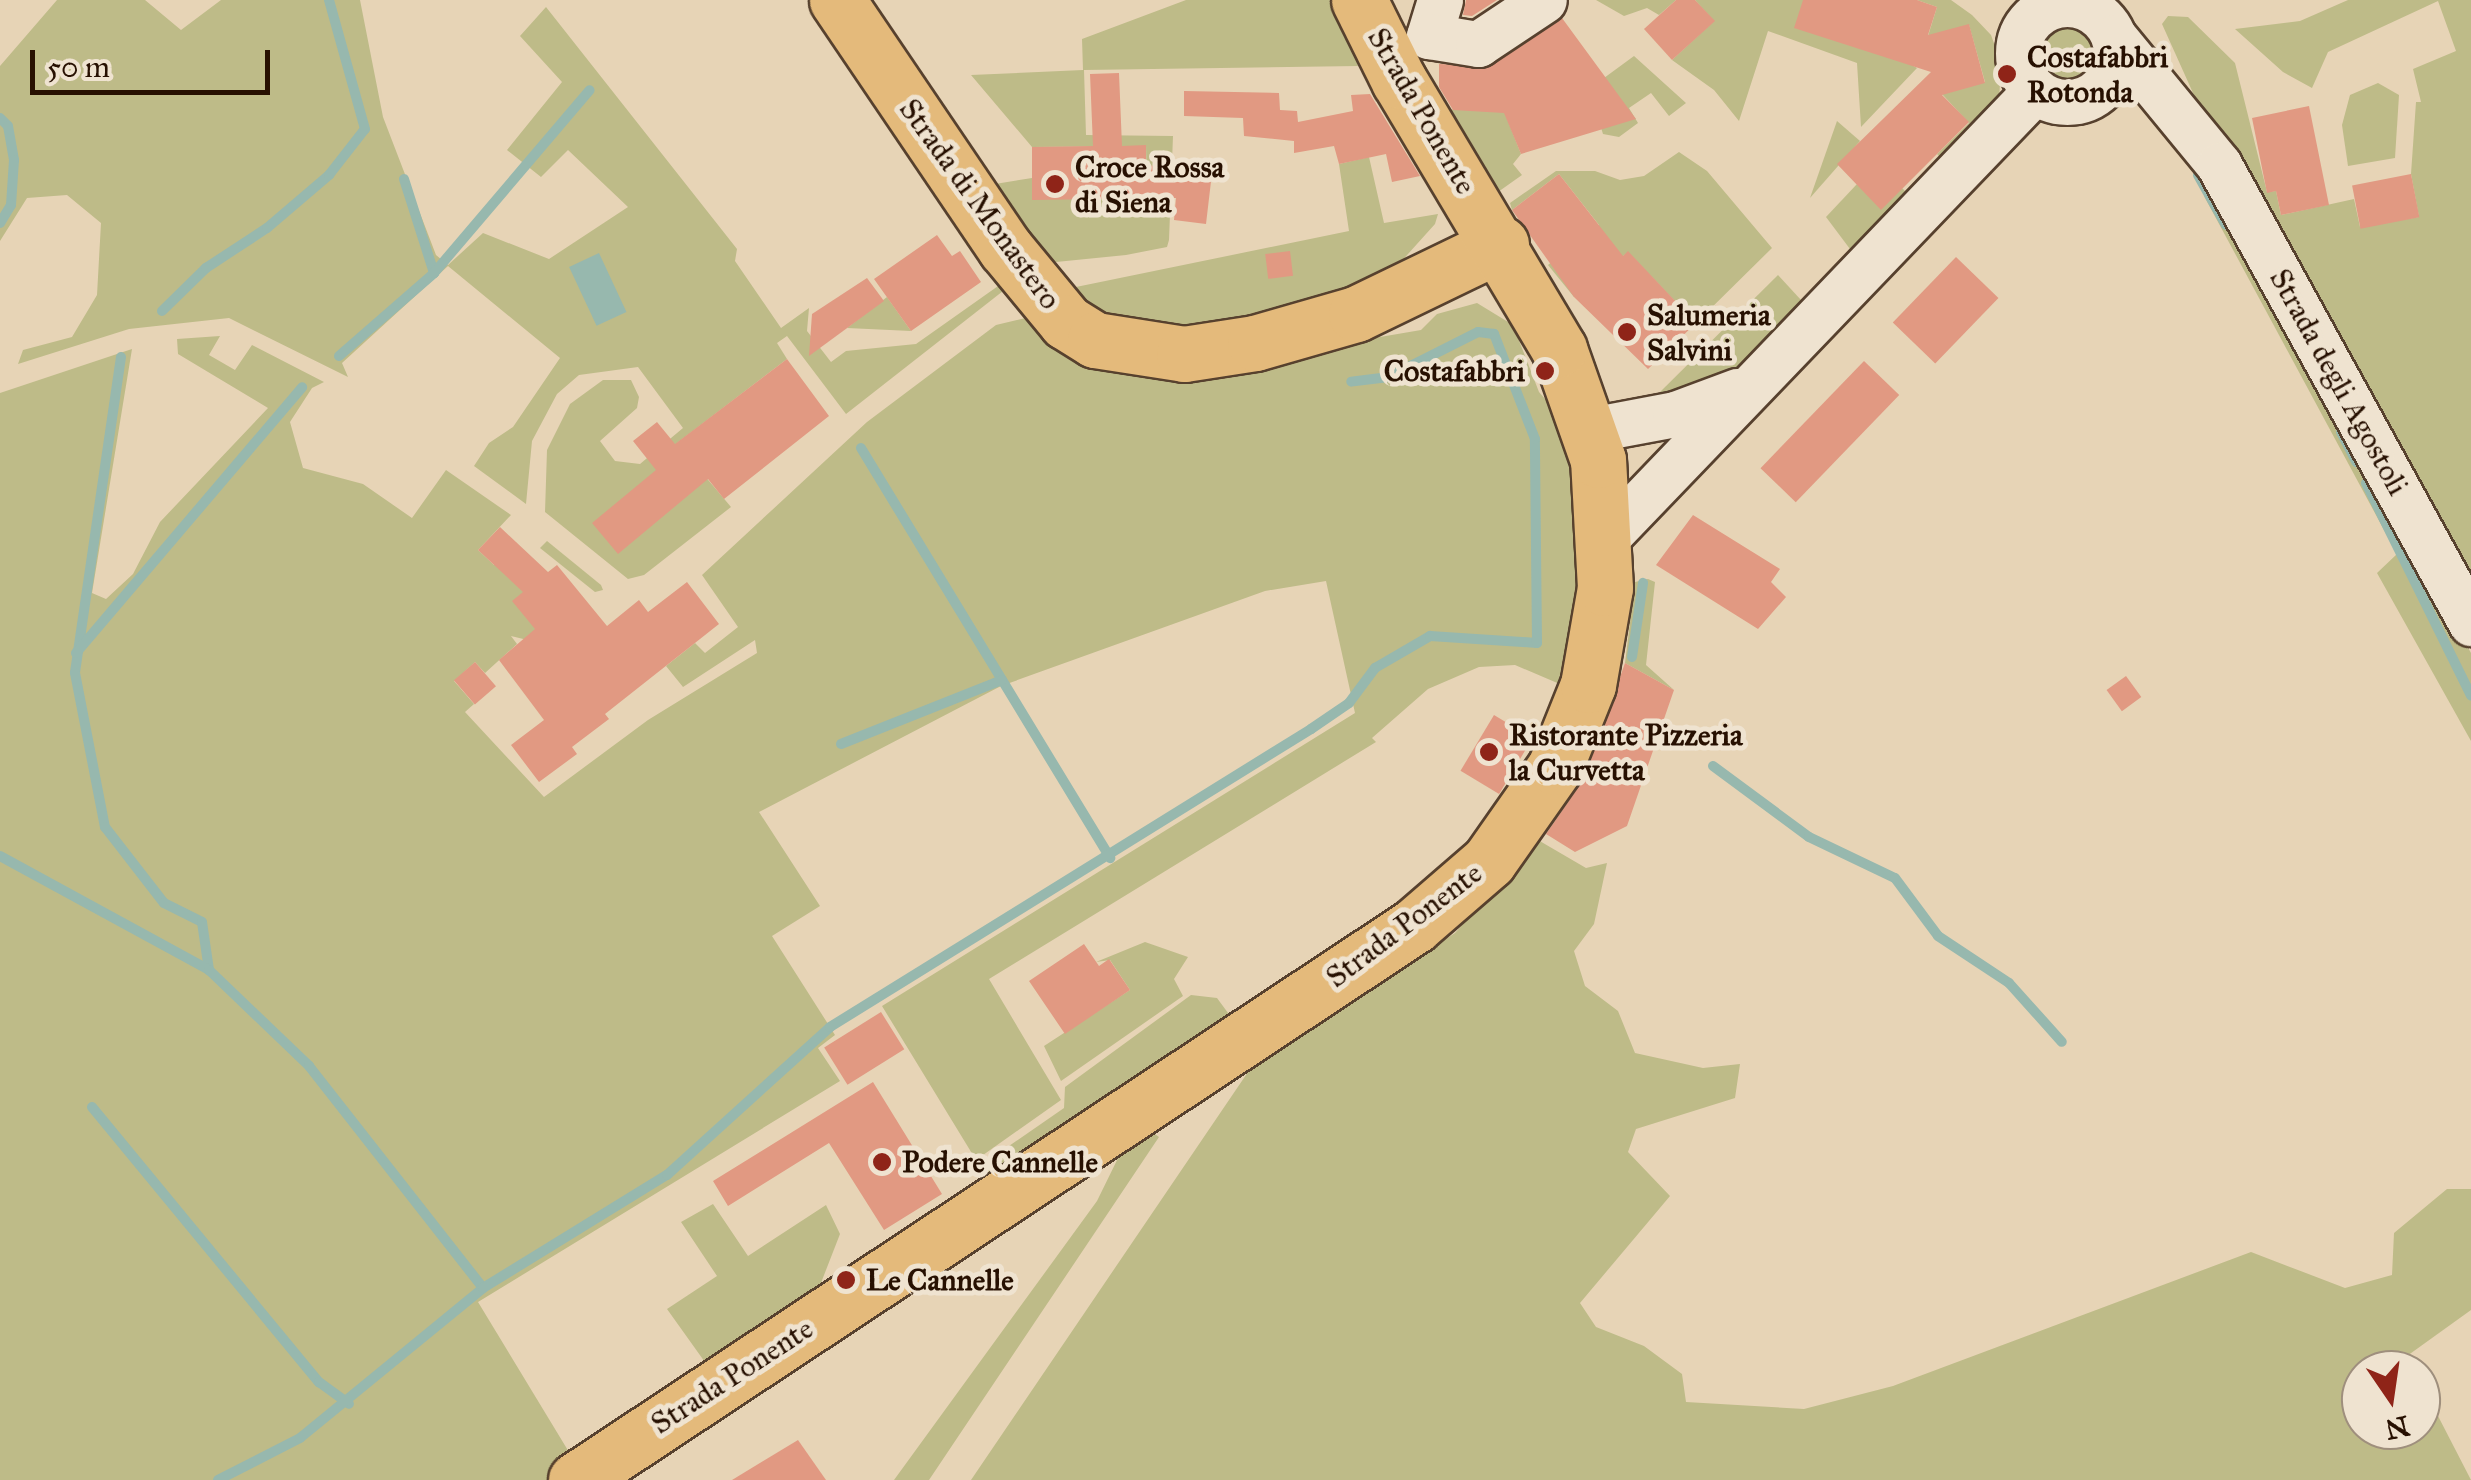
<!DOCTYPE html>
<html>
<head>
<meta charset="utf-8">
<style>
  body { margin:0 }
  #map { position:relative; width:2471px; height:1480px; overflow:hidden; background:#e7d4b6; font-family:"IM FELL Great Primer",serif }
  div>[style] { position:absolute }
  .green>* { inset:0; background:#bebb88 }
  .round { border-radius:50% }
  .water>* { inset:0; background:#97b8ae; transform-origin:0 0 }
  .stream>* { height:10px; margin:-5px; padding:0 5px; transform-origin:5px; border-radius:5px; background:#97b8ae }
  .building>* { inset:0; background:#e19982; transform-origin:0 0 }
  .roads { filter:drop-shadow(2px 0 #57412e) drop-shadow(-2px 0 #57412e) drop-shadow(0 2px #57412e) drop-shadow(0 -2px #57412e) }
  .minor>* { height:45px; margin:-22.5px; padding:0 22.5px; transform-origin:22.5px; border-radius:22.5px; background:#efe3d0 }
  .minor>.ring { margin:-22.5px; padding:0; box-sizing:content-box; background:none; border:45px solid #efe3d0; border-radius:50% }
  .major>* { height:55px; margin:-27.5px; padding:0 27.5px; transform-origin:27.5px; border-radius:27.5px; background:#e4ba7b }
  .dots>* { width:28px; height:28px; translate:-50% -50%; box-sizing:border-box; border:5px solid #efe3d0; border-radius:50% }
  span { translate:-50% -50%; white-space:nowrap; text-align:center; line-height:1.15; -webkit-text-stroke:10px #efe3d0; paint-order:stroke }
  .poi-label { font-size:30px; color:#271001; font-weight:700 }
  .left { translate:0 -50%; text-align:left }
  .right { translate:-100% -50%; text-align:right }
  .street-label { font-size:30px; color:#271001 }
  .north { position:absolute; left:2341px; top:1350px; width:100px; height:100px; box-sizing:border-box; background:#efe3d0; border:2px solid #9f8f7d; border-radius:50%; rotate:167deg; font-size:28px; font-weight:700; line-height:40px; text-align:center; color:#271001 }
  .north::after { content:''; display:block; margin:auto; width:35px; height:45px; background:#8f2418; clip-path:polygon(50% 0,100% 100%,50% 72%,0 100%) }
  .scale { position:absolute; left:30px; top:50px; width:240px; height:45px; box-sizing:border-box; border:5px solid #271001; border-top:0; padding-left:12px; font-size:30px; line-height:35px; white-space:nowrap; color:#271001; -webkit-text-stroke:8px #efe3d0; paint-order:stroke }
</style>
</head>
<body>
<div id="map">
  <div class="green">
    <div style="clip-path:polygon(57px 0,145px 0,181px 30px,221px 0,360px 0,383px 117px,436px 255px,448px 265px,483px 233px,549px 259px,628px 207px,568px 150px,541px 177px,507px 150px,562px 82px,520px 36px,546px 7px,737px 249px,735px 261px,781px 328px,809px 308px,807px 331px,831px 362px,846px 351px,916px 344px,1008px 279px,1012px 284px,846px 414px,787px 336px,777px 343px,787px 359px,677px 443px,731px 507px,644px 575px,628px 579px,545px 512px,547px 450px,570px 404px,603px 380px,631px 380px,639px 397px,637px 408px,600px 441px,615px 461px,640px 464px,683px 428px,638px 367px,579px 375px,557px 394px,532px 441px,526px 504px,474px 466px,489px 443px,513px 427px,560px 358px,448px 266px,342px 363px,348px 377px,229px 318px,129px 329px,18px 364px,23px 350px,72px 337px,97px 295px,101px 223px,67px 195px,27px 198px,0 241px,0 66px)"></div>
    <div style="clip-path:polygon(1186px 0,1335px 0,1358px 66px,1084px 70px,1086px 135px,1173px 136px,1169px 240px,1167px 247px,1126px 255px,1056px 262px,1040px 256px,989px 185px,1032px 178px,1032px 199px,1147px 198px,1146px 146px,1032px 147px,971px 75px,1083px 70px,1082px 39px)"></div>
    <div style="clip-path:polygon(1596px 0,1676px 0,1659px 15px,1647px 8px,1624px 16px)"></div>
    <div style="clip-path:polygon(1695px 0,1803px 0,1917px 68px,1861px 127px,1857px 63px,1768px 31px,1739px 121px,1714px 90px,1672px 60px,1714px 21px)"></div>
    <div style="clip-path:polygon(1917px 0,1951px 0,1972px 15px,1991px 35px,2001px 63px,1999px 102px,1947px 164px,1937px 154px,1969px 123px,1942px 94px,1985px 82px,1969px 25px,1928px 36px,1937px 7px)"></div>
    <div style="clip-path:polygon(2348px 0,2471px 0,2471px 585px,2202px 113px,2162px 24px,2168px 16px,2188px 17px,2235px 63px,2267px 192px,2276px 191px,2281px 215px,2354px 199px,2360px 227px,2419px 217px,2411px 174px,2416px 102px,2421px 102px,2413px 69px,2456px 51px,2438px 1px,2328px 52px,2312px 88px,2283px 72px,2235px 29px,2300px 21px)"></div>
    <div class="round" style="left:2040px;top:28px;width:52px;height:52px"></div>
    <div style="clip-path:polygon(1634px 56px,1686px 103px,1669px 116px,1651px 93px,1629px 108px,1638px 123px,1619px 137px,1603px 134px,1589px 89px)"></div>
    <div style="clip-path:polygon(2378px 83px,2399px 95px,2395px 158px,2348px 166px,2342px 125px,2350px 95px)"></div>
    <div style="clip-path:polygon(1439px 109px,1504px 111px,1521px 154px,1513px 164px,1522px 175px,1498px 192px)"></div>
    <div style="clip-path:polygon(1837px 121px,1860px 141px,1810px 198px)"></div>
    <div style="clip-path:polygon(1679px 152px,1707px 171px,1772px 248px,1696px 323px,1628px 252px,1574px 297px,1548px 265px,1599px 225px,1559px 174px,1512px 210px,1510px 203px,1556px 171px,1595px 171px,1620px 180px,1644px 176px)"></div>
    <div style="clip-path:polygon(1369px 157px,1384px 223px,1438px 214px,1435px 224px,1399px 264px,1301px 311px,1142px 334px,1087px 305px,1076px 287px,1349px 231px,1339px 164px)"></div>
    <div style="clip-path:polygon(1857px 184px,1902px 188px,1912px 198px,1853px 253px,1826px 217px)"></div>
    <div style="clip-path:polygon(2218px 194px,2471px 653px,2471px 741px,2377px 573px,2397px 554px,2204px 196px)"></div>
    <div style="clip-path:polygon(1778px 275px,1801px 300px,1741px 367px,1717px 387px,1654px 398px)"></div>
    <div style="clip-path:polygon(887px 297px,911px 331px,847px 328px)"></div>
    <div style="clip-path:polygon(1477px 303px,1513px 325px,1539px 392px,1565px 422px,1583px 483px,1576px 691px,1515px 665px,1479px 667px,1428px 689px,1372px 738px,1376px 742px,989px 979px,1061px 1100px,976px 1160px,882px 1006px,1355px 713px,1326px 581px,1265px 591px,1001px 686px,759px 812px,820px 906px,772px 936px,835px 1035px,818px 1048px,840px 1081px,478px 1302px,575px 1462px,547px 1480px,0 1480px,0 393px,132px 349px,92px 593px,106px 599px,133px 574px,160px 522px,268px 408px,178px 354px,177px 339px,220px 336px,209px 355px,235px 370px,252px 345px,324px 382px,312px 388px,290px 422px,303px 468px,363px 484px,412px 518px,446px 470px,511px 515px,478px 550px,494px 565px,516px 542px,548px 645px,511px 636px,517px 644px,485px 673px,475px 662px,454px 681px,474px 704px,465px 712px,544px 797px,648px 720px,757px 653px,755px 640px,683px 687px,666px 666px,695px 643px,705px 653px,738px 627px,702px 575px,867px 422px,996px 325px,1030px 317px,1345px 343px,1421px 330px,1437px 314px)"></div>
    <div style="clip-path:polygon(547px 541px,601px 585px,603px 590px,595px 592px,540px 548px)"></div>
    <div style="clip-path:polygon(1648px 579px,1655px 582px,1646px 665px,1674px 690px,1625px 663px,1635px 582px)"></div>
    <div style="clip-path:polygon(1538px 840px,1586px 868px,1607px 863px,1594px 924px,1574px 951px,1585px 986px,1618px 1011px,1635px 1053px,1703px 1068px,1740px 1064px,1735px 1098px,1636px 1129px,1628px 1152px,1670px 1196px,1580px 1303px,1596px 1327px,1644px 1346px,1682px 1374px,1686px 1402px,1804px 1409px,1893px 1386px,2251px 1252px,2345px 1288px,2392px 1275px,2394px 1233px,2447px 1189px,2471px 1189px,2471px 1310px,2407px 1356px,2414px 1370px,2361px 1370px,2361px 1430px,2421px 1430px,2421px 1383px,2471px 1480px,971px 1480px,1248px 1072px,1455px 933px)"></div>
    <div style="clip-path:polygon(1145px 942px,1188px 957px,1174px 979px,1183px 996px,1061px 1081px,1044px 1046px,1130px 990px,1110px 960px,1096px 962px)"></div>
    <div style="clip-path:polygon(1191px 995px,1217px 998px,1231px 1017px,993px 1186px,980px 1166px,1064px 1108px,1065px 1087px)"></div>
    <div style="clip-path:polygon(1152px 1132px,1159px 1137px,929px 1480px,894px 1480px,1097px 1201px,1121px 1152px)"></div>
    <div style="clip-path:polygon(713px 1204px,748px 1256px,826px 1205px,840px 1234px,812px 1306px,712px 1372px,667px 1309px,717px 1276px,681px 1222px)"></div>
  </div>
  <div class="water">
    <div style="left:599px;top:253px;width:65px;height:33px;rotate:65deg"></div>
  </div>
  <div class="stream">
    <div style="left:0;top:118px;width:11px;rotate:45deg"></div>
    <div style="left:8px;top:126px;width:35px;rotate:80deg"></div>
    <div style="left:14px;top:160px;width:45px;rotate:93.8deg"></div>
    <div style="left:11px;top:205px;width:21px;rotate:121deg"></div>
    <div style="left:2198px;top:175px;width:57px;rotate:60.8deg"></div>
    <div style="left:404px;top:179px;width:99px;rotate:72.3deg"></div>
    <div style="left:162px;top:311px;width:62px;rotate:-44.3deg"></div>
    <div style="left:206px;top:268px;width:73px;rotate:-33.3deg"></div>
    <div style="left:267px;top:228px;width:82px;rotate:-40.5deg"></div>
    <div style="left:329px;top:175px;width:58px;rotate:-52deg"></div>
    <div style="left:365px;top:129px;width:134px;rotate:-105.6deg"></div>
    <div style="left:339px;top:356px;width:126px;rotate:-41.1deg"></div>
    <div style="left:434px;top:273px;width:240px;rotate:-49.6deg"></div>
    <div style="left:121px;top:357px;width:319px;rotate:98.3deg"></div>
    <div style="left:75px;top:673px;width:157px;rotate:79deg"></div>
    <div style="left:105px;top:827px;width:96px;rotate:52.2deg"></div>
    <div style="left:164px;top:903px;width:42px;rotate:26.6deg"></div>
    <div style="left:202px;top:922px;width:49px;rotate:81.7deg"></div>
    <div style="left:2341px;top:432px;width:34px;rotate:63deg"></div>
    <div style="left:861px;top:448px;width:480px;rotate:58.7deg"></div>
    <div style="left:2366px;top:483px;width:237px;rotate:63.7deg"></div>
    <div style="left:76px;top:653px;width:349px;rotate:-49.6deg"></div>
    <div style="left:1632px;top:657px;width:75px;rotate:-81.5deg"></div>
    <div style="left:841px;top:744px;width:173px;rotate:-21.7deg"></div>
    <div style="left:1713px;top:766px;width:119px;rotate:36.5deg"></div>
    <div style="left:1809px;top:837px;width:95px;rotate:25.5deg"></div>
    <div style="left:1895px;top:878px;width:72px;rotate:53.4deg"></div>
    <div style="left:1938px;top:936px;width:85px;rotate:33.5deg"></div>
    <div style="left:2009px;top:983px;width:79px;rotate:48.1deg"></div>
    <div style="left:0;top:856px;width:238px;rotate:28.6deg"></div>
    <div style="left:209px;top:970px;width:139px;rotate:43.8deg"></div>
    <div style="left:309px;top:1066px;width:282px;rotate:51.9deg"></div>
    <div style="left:92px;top:1107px;width:357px;rotate:50.5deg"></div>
    <div style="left:319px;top:1382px;width:37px;rotate:36deg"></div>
    <div style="left:218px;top:1480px;width:92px;rotate:-27.1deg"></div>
    <div style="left:300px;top:1438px;width:237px;rotate:-39.3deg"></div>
    <div style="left:483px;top:1288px;width:216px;rotate:-31.6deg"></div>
    <div style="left:667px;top:1175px;width:220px;rotate:-42.2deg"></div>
    <div style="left:830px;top:1027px;width:566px;rotate:-31.78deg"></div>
    <div style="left:1311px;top:729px;width:46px;rotate:-34.4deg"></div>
    <div style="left:1349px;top:703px;width:44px;rotate:-53.4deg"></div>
    <div style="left:1375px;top:668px;width:64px;rotate:-30.2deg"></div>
    <div style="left:1430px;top:636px;width:107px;rotate:3.7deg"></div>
    <div style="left:1537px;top:643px;width:204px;rotate:-90.6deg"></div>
    <div style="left:1535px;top:439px;width:113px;rotate:-111.3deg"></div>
    <div style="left:1494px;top:334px;width:16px;rotate:-173deg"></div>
    <div style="left:1478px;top:332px;width:100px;rotate:153.2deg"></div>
    <div style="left:1389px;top:377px;width:38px;rotate:173deg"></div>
  </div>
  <div class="building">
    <div style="clip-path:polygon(1466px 0,1497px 0,1472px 16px,1463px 15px)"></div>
    <div style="clip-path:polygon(1676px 0,1695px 0,1715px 21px,1672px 60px,1644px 29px)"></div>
    <div style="clip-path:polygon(1803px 0,1917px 0,1937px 7px,1928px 35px,1969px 24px,1985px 83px,1942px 95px,1969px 122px,1881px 210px,1837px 164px,1931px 72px,1794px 28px)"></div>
    <div style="clip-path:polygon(1562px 18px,1636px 119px,1521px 154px,1504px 113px,1453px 110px,1439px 87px,1439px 64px,1491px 66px)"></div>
    <div style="clip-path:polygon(1119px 73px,1122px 146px,1146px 145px,1146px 165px,1212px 173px,1206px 224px,1174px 220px,1176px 198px,1032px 200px,1032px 147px,1093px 146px,1090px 74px)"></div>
    <div style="clip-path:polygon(1184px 91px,1279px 93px,1280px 110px,1297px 111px,1298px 122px,1353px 111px,1351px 95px,1370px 94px,1420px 176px,1392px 182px,1386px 154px,1339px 164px,1334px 146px,1294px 153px,1294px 141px,1244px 136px,1243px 118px,1184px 116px)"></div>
    <div style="clip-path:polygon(2309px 106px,2329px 205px,2281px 215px,2276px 191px,2267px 193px,2252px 118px)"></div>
    <div style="clip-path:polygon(1559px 174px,1623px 256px,1628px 251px,1696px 323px,1648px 369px,1574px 297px,1512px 210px)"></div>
    <div style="left:2411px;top:174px;width:44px;height:60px;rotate:79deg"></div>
    <div style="clip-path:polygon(937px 235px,952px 256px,960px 251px,981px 282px,911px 331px,874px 279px)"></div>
    <div style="left:1290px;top:251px;width:25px;height:25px;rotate:83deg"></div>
    <div style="left:1956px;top:257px;width:59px;height:91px;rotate:44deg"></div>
    <div style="clip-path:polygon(867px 278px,884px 301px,809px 356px,812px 314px)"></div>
    <div style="clip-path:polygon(787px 359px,829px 416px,724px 499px,708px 479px,618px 554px,592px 523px,656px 470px,633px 441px,657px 422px,675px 444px)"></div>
    <div style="left:1864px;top:361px;width:49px;height:149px;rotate:44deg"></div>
    <div style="clip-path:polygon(1693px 515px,1780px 569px,1771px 582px,1786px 597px,1758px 629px,1656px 565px)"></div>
    <div style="clip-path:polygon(500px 527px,548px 572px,557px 565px,607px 626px,639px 600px,648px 612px,687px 582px,719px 624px,605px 714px,609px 719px,572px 747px,577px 754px,539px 782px,511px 745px,544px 720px,499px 660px,535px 629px,512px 601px,523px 592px,478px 550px)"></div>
    <div style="left:475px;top:662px;width:32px;height:28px;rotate:49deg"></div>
    <div style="clip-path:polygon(1625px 663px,1674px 690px,1627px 826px,1575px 852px,1546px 834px,1584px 779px)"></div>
    <div style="left:2126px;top:676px;width:26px;height:24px;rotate:54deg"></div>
    <div style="left:1494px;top:715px;width:45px;height:65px;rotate:31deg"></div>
    <div style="clip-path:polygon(1084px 944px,1099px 966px,1109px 959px,1130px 990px,1065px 1034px,1029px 981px)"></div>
    <div style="left:881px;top:1012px;width:44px;height:67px;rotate:58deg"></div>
    <div style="clip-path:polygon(873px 1082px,942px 1194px,884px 1230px,829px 1143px,728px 1206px,713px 1181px)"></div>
    <div style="clip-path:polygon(798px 1440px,826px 1480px,732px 1480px)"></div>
  </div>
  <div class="roads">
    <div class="minor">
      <div style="left:1440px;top:0;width:38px;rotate:107deg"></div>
      <div style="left:1429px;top:36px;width:50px;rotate:9.3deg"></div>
      <div style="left:1478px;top:44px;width:79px;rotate:-33.7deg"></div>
      <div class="ring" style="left:2018px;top:4px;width:53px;height:53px"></div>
      <div style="left:2114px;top:37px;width:166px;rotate:50.6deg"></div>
      <div style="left:2219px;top:165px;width:523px;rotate:61.18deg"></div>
      <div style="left:1590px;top:430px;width:86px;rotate:-10.7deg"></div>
      <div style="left:1675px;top:414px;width:66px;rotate:-20.4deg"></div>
      <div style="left:1607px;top:537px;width:618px;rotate:-46.18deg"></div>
    </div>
    <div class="major">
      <div style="left:837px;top:0;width:300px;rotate:55.9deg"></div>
      <div style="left:1005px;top:248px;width:96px;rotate:50.5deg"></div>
      <div style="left:1066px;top:322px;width:34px;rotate:32deg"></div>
      <div style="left:1095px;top:340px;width:90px;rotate:8.9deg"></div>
      <div style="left:1184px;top:354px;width:72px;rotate:-8.8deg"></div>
      <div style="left:1255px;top:343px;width:105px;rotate:-16deg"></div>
      <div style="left:1356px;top:314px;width:161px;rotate:-25.8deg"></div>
      <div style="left:576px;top:1480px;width:1005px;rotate:-33.47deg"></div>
      <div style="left:1414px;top:926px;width:99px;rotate:-40.9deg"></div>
      <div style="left:1489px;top:861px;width:115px;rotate:-54.9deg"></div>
      <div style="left:1555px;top:767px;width:88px;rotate:-68.1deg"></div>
      <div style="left:1588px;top:685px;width:98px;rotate:-80.1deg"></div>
      <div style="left:1605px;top:588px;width:128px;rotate:-93.1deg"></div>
      <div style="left:1598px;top:460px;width:118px;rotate:-109.4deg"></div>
      <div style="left:1559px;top:349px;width:312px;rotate:-120.8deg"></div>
      <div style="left:1399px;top:81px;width:90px;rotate:-116.3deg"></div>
    </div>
  </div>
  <div class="dots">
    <div style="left:2007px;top:74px;background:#8f2418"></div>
    <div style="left:1055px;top:184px;background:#8f2418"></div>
    <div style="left:1627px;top:332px;background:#8f2418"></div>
    <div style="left:1545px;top:371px;background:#8f2418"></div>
    <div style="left:1489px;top:752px;background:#8f2418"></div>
    <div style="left:882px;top:1162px;background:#8f2418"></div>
    <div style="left:846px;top:1280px;background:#8f2418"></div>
  </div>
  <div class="poi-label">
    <span class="left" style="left:2027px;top:74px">Costafabbri<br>Rotonda</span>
    <span class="left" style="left:1075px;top:184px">Croce Rossa<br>di Siena</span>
    <span class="left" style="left:1647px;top:332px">Salumeria<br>Salvini</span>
    <span class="right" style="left:1525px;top:371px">Costafabbri</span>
    <span class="left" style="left:1509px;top:752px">Ristorante Pizzeria<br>la Curvetta</span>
    <span class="left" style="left:902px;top:1162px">Podere Cannelle</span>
    <span class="left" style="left:866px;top:1280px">Le Cannelle</span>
  </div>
  <div class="street-label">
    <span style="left:1422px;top:111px;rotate:60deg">Strada Ponente</span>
    <span style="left:980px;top:204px;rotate:54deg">Strada di Monastero</span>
    <span style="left:2339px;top:382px;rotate:61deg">Strada degli Agostoli</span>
    <span style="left:1404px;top:925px;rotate:-37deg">Strada Ponente</span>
    <span style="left:732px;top:1376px;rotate:-33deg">Strada Ponente</span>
  </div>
  <div class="north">N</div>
  <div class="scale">50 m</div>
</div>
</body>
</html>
